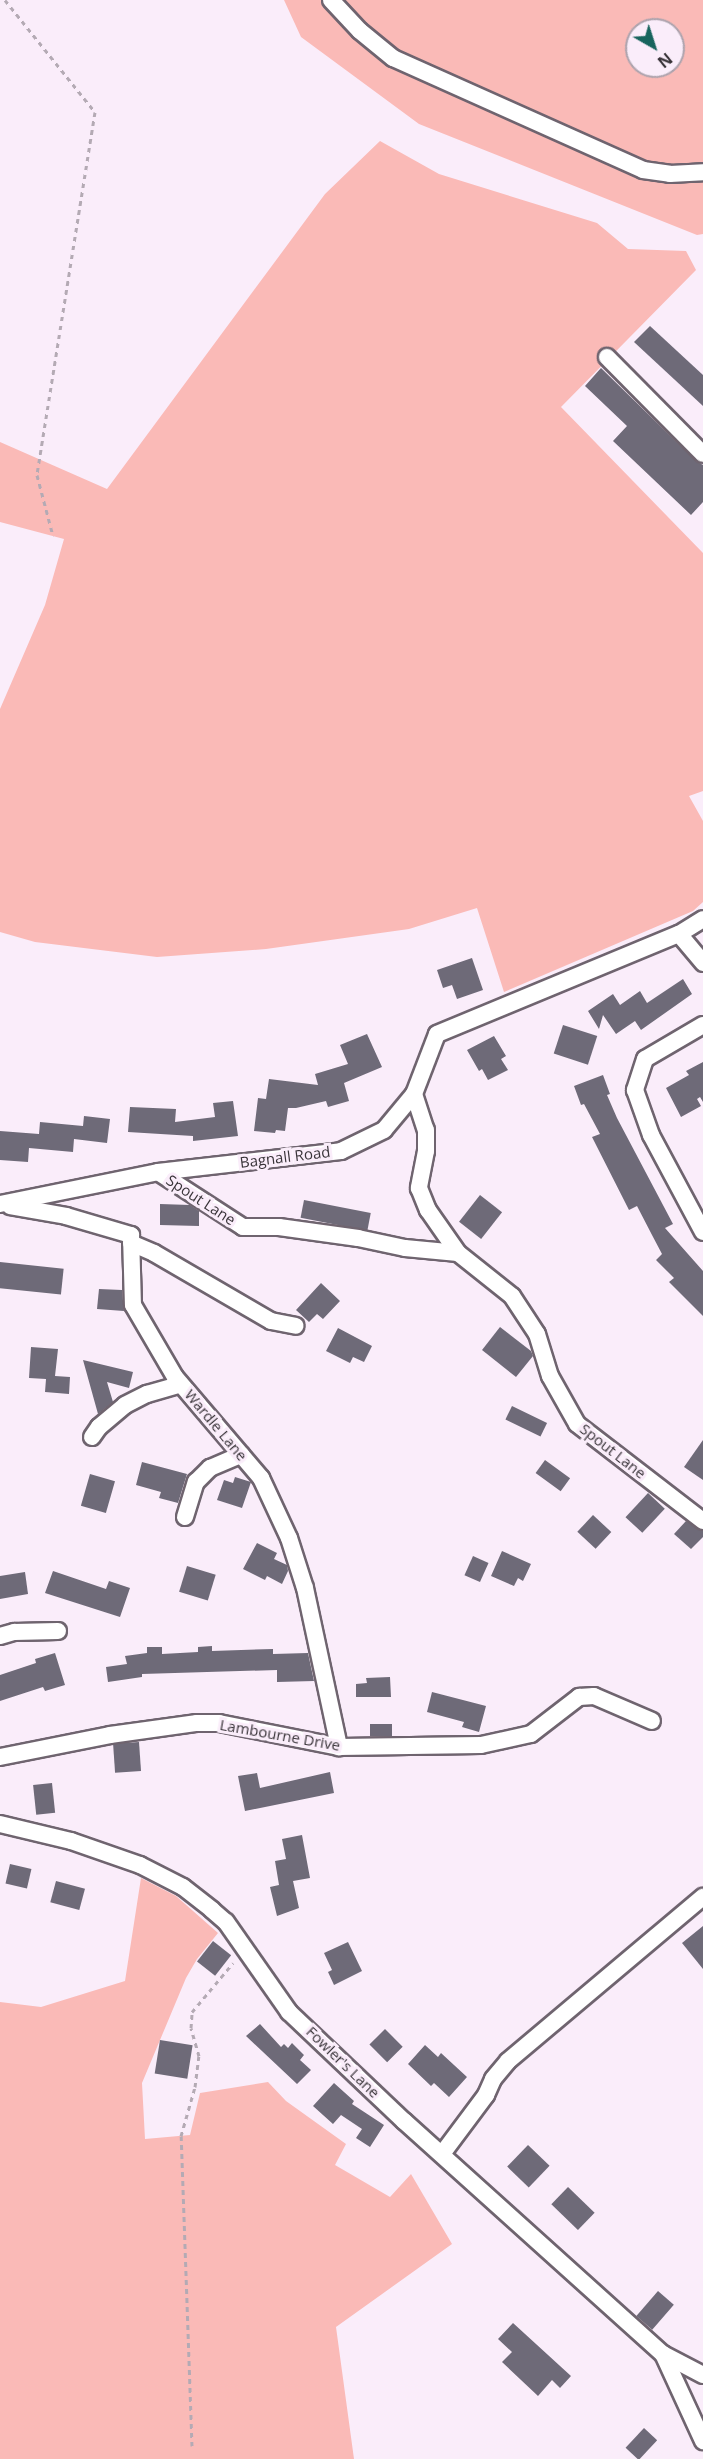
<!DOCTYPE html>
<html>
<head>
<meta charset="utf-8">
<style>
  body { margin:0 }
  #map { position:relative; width:703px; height:2459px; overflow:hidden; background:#faedfa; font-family:"Open Sans",sans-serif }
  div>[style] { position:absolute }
  .green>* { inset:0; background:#fabab7 }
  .building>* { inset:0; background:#6e6a78; transform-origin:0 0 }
  .path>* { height:3px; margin-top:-1.5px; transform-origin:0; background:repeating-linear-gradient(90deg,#b4aab4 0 4.5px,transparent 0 9px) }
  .roads { filter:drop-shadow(2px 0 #6f646f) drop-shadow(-2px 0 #6f646f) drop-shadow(0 2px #6f646f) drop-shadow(0 -2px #6f646f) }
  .minor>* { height:16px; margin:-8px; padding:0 8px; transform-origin:8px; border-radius:8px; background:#fff }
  span { translate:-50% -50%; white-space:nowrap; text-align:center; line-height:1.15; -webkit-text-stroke:6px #faedfa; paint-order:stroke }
  .street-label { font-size:15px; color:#393439 }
  .north { position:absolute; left:625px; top:18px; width:60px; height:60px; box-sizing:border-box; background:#faedfa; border:2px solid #ada3ad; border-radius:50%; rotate:141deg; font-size:16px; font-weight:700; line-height:24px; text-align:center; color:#393439 }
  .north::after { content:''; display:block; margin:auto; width:21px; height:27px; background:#17645d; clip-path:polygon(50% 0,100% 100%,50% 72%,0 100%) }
</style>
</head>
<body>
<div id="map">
  <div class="green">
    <div style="clip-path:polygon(evenodd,284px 0,703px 0,703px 234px,697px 235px,419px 124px,301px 37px,284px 0,637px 30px,673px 30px,673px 66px,637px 66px,637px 30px)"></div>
    <div style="clip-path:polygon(380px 141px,439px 174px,597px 223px,628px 249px,686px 251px,696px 270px,561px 407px,703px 553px,703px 791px,689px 796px,703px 821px,703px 902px,693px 911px,504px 992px,477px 908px,409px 929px,266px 949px,157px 957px,35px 942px,0 932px,0 709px,45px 605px,64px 539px,0 522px,0 442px,107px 489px,325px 194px)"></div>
    <div style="clip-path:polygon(141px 1878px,176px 1896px,218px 1933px,197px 1959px,186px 1978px,142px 2083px,145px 2139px,190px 2135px,200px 2093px,268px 2082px,286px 2101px,346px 2144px,335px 2165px,390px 2197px,411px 2174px,452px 2244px,336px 2327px,354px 2459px,0 2459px,0 2002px,41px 2007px,125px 1981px)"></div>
  </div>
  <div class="building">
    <div style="clip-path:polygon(650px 326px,703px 375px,703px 406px,634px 342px)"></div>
    <div style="clip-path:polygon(601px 368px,696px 461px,703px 465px,703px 502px,691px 515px,613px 441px,627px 426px,585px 386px)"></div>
    <div style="clip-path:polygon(472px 958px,483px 990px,457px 999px,452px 985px,443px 988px,437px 970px)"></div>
    <div style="clip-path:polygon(683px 979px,692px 994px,641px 1030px,635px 1021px,616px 1034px,603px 1015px,599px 1029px,588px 1011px,613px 994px,620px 1005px,640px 991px,647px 1003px)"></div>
    <div style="left:563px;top:1025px;width:36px;height:30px;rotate:18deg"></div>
    <div style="clip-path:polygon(367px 1034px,382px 1067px,344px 1083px,349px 1101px,328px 1107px,326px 1101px,296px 1108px,288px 1108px,285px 1131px,276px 1130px,275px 1133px,254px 1131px,258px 1098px,266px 1099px,269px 1079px,318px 1085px,315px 1074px,348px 1064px,340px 1045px)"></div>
    <div style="clip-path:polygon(494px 1036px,506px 1056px,501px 1059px,508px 1070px,488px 1080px,482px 1069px,479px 1071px,467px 1050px)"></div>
    <div style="clip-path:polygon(703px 1062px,703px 1102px,700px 1097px,697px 1099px,701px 1106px,681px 1117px,666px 1088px,689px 1075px,686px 1071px)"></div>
    <div style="clip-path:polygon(603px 1075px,610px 1094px,607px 1095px,617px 1118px,673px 1224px,665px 1228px,703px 1271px,703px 1316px,669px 1282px,674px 1278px,656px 1260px,662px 1254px,652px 1235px,637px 1206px,629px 1210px,592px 1137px,600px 1134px,584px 1104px,581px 1105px,574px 1086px)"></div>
    <div style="clip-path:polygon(233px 1101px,238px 1136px,193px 1141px,193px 1136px,128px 1132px,130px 1107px,176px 1109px,175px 1122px,215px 1117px,213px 1103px)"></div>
    <div style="clip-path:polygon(84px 1116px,110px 1119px,107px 1143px,74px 1139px,73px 1152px,29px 1148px,28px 1162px,0 1160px,0 1131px,39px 1134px,40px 1122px,83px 1126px)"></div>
    <div style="left:480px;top:1195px;width:28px;height:34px;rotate:38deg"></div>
    <div style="left:304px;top:1200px;width:68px;height:18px;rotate:11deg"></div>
    <div style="clip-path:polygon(160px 1204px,190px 1205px,199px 1211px,199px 1226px,160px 1225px)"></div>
    <div style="left:0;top:1262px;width:64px;height:26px;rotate:6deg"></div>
    <div style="clip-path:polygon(321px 1283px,340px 1301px,323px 1319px,317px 1314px,309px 1322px,296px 1310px)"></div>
    <div style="clip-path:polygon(99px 1289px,122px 1290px,124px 1311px,97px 1309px)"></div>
    <div style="clip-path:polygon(500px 1327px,531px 1351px,533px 1356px,516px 1377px,482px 1350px)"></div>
    <div style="clip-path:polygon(338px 1328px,372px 1346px,364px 1362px,353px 1357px,350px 1363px,326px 1351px)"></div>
    <div style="clip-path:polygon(31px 1347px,58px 1349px,55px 1376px,70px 1377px,69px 1394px,45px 1392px,46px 1379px,29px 1378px)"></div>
    <div style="clip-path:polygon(83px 1360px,133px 1372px,129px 1388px,107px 1382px,113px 1402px,98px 1414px)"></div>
    <div style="left:512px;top:1406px;width:39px;height:15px;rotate:26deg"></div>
    <div style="clip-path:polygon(703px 1440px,703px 1480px,684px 1467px)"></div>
    <div style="left:545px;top:1460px;width:31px;height:16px;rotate:36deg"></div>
    <div style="clip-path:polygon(142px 1462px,187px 1474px,178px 1503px,159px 1498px,161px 1492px,136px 1485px)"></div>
    <div style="left:90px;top:1474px;width:26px;height:33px;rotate:16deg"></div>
    <div style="clip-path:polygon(235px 1477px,251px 1482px,242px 1508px,217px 1500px,224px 1480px,233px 1483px)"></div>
    <div style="left:648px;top:1493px;width:23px;height:33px;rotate:43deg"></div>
    <div style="left:593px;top:1515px;width:25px;height:23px;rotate:43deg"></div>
    <div style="clip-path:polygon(686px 1521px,703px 1531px,703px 1537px,691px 1549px,674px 1534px)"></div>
    <div style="clip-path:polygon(257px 1543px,277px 1553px,274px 1559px,287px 1565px,288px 1571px,282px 1584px,267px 1576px,265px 1580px,243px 1569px)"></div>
    <div style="clip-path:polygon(502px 1551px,531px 1564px,523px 1581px,518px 1578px,514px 1586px,491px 1576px)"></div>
    <div style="left:473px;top:1556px;width:17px;height:21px;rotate:24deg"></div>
    <div style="left:187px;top:1566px;width:30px;height:27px;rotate:17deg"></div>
    <div style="clip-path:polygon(53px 1571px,106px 1589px,109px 1581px,130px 1588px,120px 1617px,45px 1593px)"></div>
    <div style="clip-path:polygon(25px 1572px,28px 1594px,0 1599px,0 1576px)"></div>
    <div style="clip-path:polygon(212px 1646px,212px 1651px,273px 1649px,273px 1654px,308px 1653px,314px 1681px,277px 1682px,277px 1670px,142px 1674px,142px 1677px,108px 1682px,106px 1667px,127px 1664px,125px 1656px,147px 1653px,147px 1647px,162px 1647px,162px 1654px,198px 1652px,198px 1647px)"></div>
    <div style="clip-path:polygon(55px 1653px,65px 1685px,45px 1691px,43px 1687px,0 1701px,0 1675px,36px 1663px,35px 1659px)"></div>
    <div style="clip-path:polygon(390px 1677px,391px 1697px,356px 1697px,356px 1684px,367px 1683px,366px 1678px)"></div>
    <div style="clip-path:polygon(432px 1692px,486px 1706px,479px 1732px,462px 1727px,464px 1722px,427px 1712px)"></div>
    <div style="left:392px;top:1724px;width:12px;height:22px;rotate:90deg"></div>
    <div style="left:139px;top:1742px;width:29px;height:26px;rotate:86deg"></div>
    <div style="clip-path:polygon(330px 1772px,334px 1793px,245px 1811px,238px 1776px,257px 1773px,260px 1788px)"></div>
    <div style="left:52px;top:1783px;width:30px;height:19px;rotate:84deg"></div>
    <div style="clip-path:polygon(302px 1835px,310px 1878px,293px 1881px,299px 1908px,277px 1916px,270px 1887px,279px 1885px,275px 1861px,286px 1859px,282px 1839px)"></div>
    <div style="left:10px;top:1864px;width:22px;height:20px;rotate:13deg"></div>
    <div style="left:56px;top:1881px;width:30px;height:22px;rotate:15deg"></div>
    <div style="clip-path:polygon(703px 1926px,703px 1969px,682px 1943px)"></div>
    <div style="left:213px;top:1941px;width:23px;height:26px;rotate:38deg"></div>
    <div style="clip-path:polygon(348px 1942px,362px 1971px,334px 1985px,328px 1972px,332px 1970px,324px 1953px)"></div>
    <div style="clip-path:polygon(260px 2024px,281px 2047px,284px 2044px,288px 2048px,292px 2043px,304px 2055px,300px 2060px,311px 2070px,297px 2084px,246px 2036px)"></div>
    <div style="left:385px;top:2029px;width:25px;height:22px;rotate:45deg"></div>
    <div style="left:160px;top:2040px;width:33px;height:34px;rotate:9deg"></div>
    <div style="clip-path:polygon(425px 2045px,438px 2057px,441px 2053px,467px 2077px,449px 2097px,434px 2083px,431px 2086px,408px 2064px)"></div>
    <div style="clip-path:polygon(334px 2083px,354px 2101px,352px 2104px,384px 2125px,370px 2147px,356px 2138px,362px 2129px,341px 2115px,333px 2124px,313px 2106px)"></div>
    <div style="left:528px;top:2145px;width:30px;height:30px;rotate:44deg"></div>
    <div style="left:568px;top:2187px;width:37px;height:24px;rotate:44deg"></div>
    <div style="left:658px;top:2291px;width:21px;height:33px;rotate:41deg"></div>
    <div style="clip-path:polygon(513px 2323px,571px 2376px,560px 2388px,552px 2380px,538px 2396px,502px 2362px,512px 2352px,498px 2339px)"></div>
    <div style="left:644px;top:2428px;width:18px;height:27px;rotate:43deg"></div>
  </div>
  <div class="path">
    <div style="left:5px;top:0;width:144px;rotate:51.2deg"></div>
    <div style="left:95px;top:112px;width:368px;rotate:99.1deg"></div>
    <div style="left:37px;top:475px;width:63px;rotate:75.3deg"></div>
    <div style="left:192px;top:2446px;width:310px;rotate:-92deg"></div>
    <div style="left:181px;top:2136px;width:51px;rotate:-74.1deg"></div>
    <div style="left:195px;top:2087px;width:31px;rotate:-83deg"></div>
    <div style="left:199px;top:2056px;width:29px;rotate:-106deg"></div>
    <div style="left:191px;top:2028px;width:16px;rotate:-86deg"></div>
    <div style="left:192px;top:2012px;width:64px;rotate:-50.1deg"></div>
  </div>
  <div class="roads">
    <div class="minor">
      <div style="left:331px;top:0;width:42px;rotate:46.9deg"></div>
      <div style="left:360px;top:31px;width:43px;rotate:39.3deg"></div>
      <div style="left:393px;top:58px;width:274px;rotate:24.1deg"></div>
      <div style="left:643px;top:170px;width:27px;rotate:8deg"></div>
      <div style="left:670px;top:174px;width:33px;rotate:-3deg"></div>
      <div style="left:607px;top:357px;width:136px;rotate:45.3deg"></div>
      <div style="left:679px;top:934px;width:38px;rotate:50deg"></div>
      <div style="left:703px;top:1025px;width:67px;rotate:149.6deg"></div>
      <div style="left:645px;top:1059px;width:33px;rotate:108deg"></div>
      <div style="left:635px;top:1090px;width:48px;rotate:70.4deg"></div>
      <div style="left:651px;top:1135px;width:110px;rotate:61.8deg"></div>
      <div style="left:414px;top:1094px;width:38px;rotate:72deg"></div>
      <div style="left:426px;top:1130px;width:21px;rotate:90deg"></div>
      <div style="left:426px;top:1151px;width:38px;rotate:101deg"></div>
      <div style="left:419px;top:1188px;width:24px;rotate:68deg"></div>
      <div style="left:428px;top:1210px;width:52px;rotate:55.1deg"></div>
      <div style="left:458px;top:1253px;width:69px;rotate:38.5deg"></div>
      <div style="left:512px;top:1296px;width:45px;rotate:56.7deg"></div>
      <div style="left:537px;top:1334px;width:44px;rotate:72.8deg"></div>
      <div style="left:550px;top:1376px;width:55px;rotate:60.6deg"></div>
      <div style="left:577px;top:1424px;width:159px;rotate:37.6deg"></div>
      <div style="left:158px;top:1172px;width:101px;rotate:32.9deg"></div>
      <div style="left:243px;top:1227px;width:36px"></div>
      <div style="left:279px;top:1227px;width:80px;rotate:7.9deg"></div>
      <div style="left:358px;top:1238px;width:48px;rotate:12deg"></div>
      <div style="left:405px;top:1248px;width:53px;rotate:5.4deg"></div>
      <div style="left:0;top:1204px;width:161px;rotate:-11.4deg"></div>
      <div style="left:158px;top:1172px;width:184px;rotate:-6.5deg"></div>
      <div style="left:341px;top:1151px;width:48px;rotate:-26deg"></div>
      <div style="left:384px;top:1130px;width:47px;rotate:-50.2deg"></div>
      <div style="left:414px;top:1094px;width:64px;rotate:-69deg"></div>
      <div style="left:437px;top:1034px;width:262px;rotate:-22.5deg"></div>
      <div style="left:679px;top:934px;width:28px;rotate:-32deg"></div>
      <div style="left:10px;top:1206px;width:57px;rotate:10.1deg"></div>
      <div style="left:66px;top:1216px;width:68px;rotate:16.3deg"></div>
      <div style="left:131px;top:1235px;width:70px;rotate:88.4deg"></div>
      <div style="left:133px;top:1305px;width:83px;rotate:59.7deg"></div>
      <div style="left:175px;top:1377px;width:133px;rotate:49.6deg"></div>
      <div style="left:261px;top:1478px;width:66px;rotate:65deg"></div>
      <div style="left:289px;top:1538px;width:52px;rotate:72.3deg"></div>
      <div style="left:305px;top:1588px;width:163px;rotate:77.9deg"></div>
      <div style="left:131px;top:1243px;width:25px;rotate:23deg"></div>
      <div style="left:154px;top:1253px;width:135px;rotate:30.2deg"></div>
      <div style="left:271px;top:1321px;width:25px;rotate:11deg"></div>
      <div style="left:92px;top:1437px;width:12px;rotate:-55deg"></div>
      <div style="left:99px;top:1427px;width:34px;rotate:-40deg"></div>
      <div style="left:125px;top:1405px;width:25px;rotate:-27deg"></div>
      <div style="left:147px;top:1394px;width:35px;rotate:-16deg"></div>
      <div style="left:185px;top:1517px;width:37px;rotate:-73deg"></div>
      <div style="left:196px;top:1482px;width:20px;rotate:-45deg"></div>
      <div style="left:210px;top:1468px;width:34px;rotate:-23deg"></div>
      <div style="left:0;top:1636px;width:15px;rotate:-16deg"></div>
      <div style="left:14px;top:1632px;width:44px;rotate:-1.3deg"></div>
      <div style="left:0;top:1757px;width:112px;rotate:-11.3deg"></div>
      <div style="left:110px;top:1735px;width:88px;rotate:-7.9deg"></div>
      <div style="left:197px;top:1723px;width:22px"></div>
      <div style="left:219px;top:1723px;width:122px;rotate:11.3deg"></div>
      <div style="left:339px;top:1747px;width:142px;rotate:-0.8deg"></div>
      <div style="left:481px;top:1745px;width:51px;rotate:-12.4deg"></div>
      <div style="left:531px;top:1734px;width:61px;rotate:-37.6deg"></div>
      <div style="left:579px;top:1697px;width:15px;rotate:-4deg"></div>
      <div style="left:594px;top:1696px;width:63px;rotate:23.3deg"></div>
      <div style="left:0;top:1824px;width:73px;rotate:13.5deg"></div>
      <div style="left:71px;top:1841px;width:73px;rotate:19.2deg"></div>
      <div style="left:140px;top:1865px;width:48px;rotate:27.1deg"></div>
      <div style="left:183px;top:1887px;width:37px;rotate:38deg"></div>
      <div style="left:212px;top:1910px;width:18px;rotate:41deg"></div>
      <div style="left:226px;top:1922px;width:110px;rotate:55deg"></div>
      <div style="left:289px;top:2012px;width:158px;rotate:43.5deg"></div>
      <div style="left:404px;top:2121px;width:348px;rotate:42deg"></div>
      <div style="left:663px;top:2354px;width:45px;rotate:27.7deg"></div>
      <div style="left:442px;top:2154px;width:74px;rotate:-53.3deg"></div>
      <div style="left:486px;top:2095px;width:17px;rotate:-66deg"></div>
      <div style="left:493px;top:2079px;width:23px;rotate:-50deg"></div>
      <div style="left:508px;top:2061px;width:255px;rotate:-40.1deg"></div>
      <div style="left:663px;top:2354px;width:96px;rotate:65.3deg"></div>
    </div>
  </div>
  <div class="street-label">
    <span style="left:285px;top:1157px;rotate:-7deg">Bagnall Road</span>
    <span style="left:201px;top:1200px;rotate:33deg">Spout Lane</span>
    <span style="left:216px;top:1425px;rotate:50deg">Wardle Lane</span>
    <span style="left:613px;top:1451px;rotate:38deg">Spout Lane</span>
    <span style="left:280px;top:1735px;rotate:10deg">Lambourne Drive</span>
    <span style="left:343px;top:2062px;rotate:44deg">Fowler's Lane</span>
  </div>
  <div class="north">N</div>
</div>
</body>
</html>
